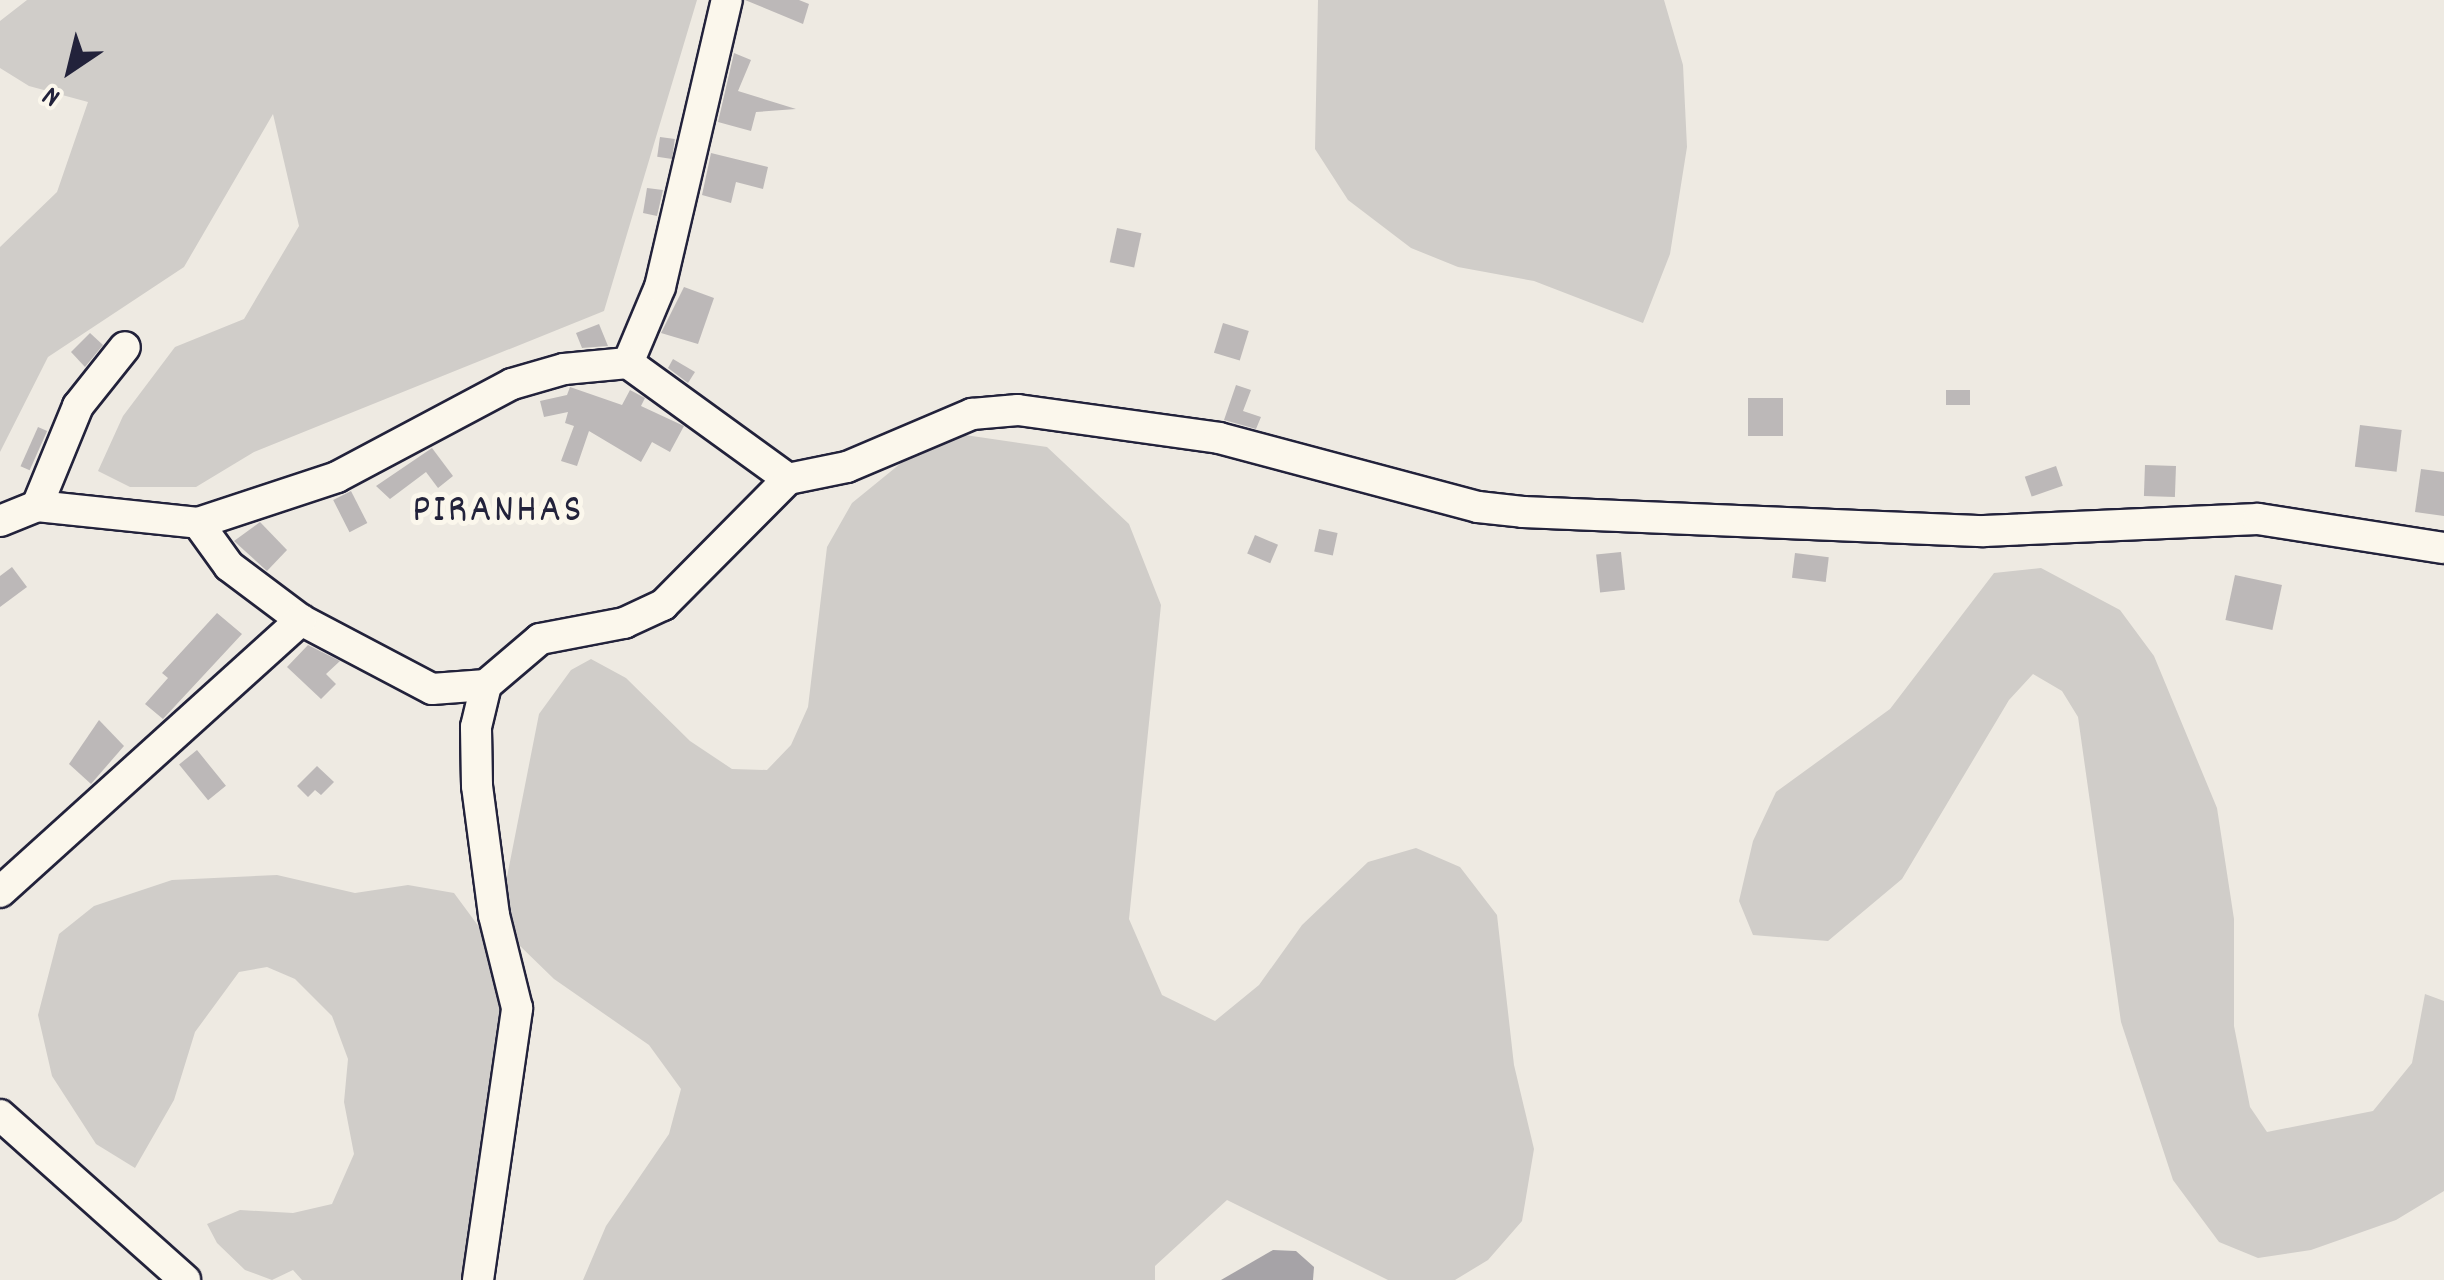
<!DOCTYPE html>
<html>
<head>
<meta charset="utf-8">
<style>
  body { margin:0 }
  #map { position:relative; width:2444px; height:1280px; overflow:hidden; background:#eeeae2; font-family:Dekko,sans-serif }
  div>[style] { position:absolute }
  .green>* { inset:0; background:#d0cdc9 }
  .water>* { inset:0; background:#a6a3a7 }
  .building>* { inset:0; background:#bcb8b8; transform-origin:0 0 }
  .roads { filter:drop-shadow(2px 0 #22223b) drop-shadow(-2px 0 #22223b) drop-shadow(0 2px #22223b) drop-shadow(0 -2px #22223b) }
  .minor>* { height:30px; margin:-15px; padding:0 15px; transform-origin:15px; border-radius:15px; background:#fbf7ec }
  span { translate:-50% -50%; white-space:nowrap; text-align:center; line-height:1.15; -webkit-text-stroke:10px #fbf7ec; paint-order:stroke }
  .quarter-label { font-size:40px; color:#22223b; letter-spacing:2.5px }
  .north { position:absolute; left:20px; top:20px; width:100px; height:100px; -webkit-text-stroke:8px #fbf7ec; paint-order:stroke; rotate:215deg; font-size:28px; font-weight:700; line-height:40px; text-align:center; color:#22223b }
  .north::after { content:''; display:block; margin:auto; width:35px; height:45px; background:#22223b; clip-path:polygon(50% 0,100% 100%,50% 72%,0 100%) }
</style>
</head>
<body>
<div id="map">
  <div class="green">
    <div style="clip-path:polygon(27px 0,697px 0,604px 311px,254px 452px,196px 487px,130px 487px,98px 471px,123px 416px,175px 347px,244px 319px,299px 226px,273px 114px,184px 267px,48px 357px,0 452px,0 247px,57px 192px,88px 102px,29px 86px,0 68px,0 21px)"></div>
    <div style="clip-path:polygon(1318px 0,1664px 0,1683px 65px,1687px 147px,1670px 254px,1643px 323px,1534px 281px,1458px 267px,1411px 248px,1348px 200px,1315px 149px)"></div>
    <div style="clip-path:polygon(965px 435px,1047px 447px,1129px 524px,1161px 605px,1129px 919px,1162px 995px,1215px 1021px,1259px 985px,1302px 925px,1368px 862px,1416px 848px,1460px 867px,1497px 915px,1514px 1065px,1534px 1149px,1522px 1221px,1488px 1260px,1455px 1280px,1388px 1280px,1227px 1200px,1155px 1266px,1155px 1280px,583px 1280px,606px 1226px,669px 1134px,681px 1089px,649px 1045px,554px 979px,518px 944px,504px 892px,539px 714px,571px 670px,591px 659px,626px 678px,690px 741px,732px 769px,767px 770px,791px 745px,808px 707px,827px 547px,852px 503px,906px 459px)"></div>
    <div style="clip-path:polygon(2041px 568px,2120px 610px,2154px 656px,2217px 808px,2234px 919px,2234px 1026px,2250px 1107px,2267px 1132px,2373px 1111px,2412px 1063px,2425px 994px,2444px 1001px,2444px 1191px,2396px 1220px,2311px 1250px,2258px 1258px,2219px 1242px,2173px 1180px,2121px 1022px,2078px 717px,2062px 691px,2033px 674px,2009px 700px,1902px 879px,1828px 941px,1753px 935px,1739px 901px,1753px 841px,1776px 792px,1890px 709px,1994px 573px)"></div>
    <div style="clip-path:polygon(277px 875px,355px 893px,408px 885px,454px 893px,502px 958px,510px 1020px,472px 1280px,302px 1280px,293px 1270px,272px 1280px,245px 1270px,217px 1243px,207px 1224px,240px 1210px,293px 1213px,332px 1204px,354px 1154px,344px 1102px,348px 1059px,332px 1016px,295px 979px,267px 967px,239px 972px,195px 1032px,174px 1100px,135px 1168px,96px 1144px,52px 1076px,38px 1015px,59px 934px,94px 906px,172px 880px)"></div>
  </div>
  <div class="water">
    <div style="clip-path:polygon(1273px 1250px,1296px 1251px,1314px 1267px,1313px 1280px,1221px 1280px)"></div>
  </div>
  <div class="building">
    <div style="clip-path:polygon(745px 0,799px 0,809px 4px,803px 24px)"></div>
    <div style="clip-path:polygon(734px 53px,751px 60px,738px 91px,796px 109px,756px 112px,751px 131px,718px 122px)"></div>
    <div style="left:660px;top:137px;width:15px;height:20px;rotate:8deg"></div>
    <div style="clip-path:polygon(711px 153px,768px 167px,763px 189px,736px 182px,731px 203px,702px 195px)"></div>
    <div style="clip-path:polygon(647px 188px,663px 190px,657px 216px,643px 213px)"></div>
    <div style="left:1117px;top:228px;width:25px;height:35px;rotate:12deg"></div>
    <div style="clip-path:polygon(684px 287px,714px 298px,698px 344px,661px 333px)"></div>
    <div style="left:1223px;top:323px;width:27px;height:31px;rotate:17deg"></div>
    <div style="clip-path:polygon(599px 324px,608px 346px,582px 348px,576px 333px)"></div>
    <div style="clip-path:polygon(90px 333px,103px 345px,85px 367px,71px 352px)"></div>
    <div style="clip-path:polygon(673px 359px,695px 372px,688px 383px,668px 368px)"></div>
    <div style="clip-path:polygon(1236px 385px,1251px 390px,1243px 411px,1261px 417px,1256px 429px,1224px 420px)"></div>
    <div style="clip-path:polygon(570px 387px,622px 405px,630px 390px,645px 398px,641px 406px,684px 426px,670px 452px,652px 442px,641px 462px,589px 431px,577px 466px,561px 461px,574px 426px,565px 423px,568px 412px,544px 417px,540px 401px,567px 395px)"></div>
    <div style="left:1946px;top:390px;width:24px;height:15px"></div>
    <div style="left:1748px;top:398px;width:35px;height:38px"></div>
    <div style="left:2360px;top:425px;width:42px;height:42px;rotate:7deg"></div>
    <div style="left:38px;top:427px;width:10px;height:43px;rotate:24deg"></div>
    <div style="clip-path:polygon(432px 448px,453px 476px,438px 488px,426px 472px,390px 499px,376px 486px)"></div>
    <div style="left:2145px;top:465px;width:31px;height:31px;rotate:2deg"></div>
    <div style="left:2056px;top:466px;width:21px;height:33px;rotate:71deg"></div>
    <div style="clip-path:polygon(2421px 469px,2444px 472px,2444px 516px,2415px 512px)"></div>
    <div style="left:351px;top:491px;width:36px;height:20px;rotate:63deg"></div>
    <div style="clip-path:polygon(260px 522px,287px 550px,267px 571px,234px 541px)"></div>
    <div style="left:1319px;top:529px;width:19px;height:23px;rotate:12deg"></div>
    <div style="left:1255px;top:535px;width:25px;height:20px;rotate:23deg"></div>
    <div style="left:1621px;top:552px;width:38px;height:25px;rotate:84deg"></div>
    <div style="left:1795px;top:553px;width:34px;height:25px;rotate:7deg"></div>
    <div style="clip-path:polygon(12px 567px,27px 587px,0 607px,0 576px)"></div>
    <div style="left:2235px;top:575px;width:48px;height:46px;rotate:12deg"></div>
    <div style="clip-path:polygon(217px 613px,242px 634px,163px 719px,145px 704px,168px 678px,162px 673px)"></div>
    <div style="clip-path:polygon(308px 645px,340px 661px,326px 674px,336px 684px,321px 699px,287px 667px)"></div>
    <div style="clip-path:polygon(99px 720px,124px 746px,91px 784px,69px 764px)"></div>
    <div style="left:197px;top:750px;width:46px;height:23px;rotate:51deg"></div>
    <div style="clip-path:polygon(317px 766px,334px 782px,321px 795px,315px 790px,308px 797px,297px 786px)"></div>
  </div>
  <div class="roads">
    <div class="minor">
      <div style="left:628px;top:363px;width:82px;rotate:-67.2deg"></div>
      <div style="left:660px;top:287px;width:295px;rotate:-76.9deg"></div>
      <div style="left:37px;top:506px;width:108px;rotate:-67.7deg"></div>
      <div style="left:78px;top:406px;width:75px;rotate:-51.5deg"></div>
      <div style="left:0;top:521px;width:40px;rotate:-22deg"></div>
      <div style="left:37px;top:506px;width:162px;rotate:6deg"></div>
      <div style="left:198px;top:523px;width:146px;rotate:-18.3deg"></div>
      <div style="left:337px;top:477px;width:198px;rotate:-28deg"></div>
      <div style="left:512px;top:384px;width:54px;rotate:-16.1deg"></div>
      <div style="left:564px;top:369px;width:64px;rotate:-5.4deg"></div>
      <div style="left:628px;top:363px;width:198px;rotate:35.9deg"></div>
      <div style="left:198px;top:523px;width:53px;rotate:54.2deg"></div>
      <div style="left:229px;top:566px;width:90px;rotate:36.9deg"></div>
      <div style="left:301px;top:620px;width:148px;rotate:27.8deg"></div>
      <div style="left:432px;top:689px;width:54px;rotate:-4.2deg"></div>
      <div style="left:0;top:892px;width:406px;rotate:-42.1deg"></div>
      <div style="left:0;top:1115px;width:248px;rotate:41.7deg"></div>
      <div style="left:478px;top:1280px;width:275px;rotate:-81.8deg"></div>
      <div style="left:517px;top:1008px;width:96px;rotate:-103.9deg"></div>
      <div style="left:494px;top:915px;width:130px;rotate:-97.5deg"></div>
      <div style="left:477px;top:786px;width:59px;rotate:-91deg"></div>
      <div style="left:476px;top:727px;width:43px;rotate:-76.6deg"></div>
      <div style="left:486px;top:685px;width:71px;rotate:-40.4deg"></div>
      <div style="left:540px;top:639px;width:86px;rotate:-10.8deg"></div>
      <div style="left:624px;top:623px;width:43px;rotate:-24.8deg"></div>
      <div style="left:663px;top:605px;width:177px;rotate:-45.2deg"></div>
      <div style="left:788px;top:479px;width:60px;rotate:-11.5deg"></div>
      <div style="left:847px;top:467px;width:136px;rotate:-23deg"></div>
      <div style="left:972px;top:414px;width:46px;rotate:-5deg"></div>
      <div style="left:1018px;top:410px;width:203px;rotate:7.9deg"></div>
      <div style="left:1219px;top:438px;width:268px;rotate:14.9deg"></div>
      <div style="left:1478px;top:507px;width:45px;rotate:6.3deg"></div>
      <div style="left:1523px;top:512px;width:461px;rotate:2.4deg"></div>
      <div style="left:1984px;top:531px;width:274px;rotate:-2.5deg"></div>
      <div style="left:2258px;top:519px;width:188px;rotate:8.9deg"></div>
    </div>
  </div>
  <div class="quarter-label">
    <span style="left:498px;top:513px">PIRANHAS</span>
  </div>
  <div class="north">N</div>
</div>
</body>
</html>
